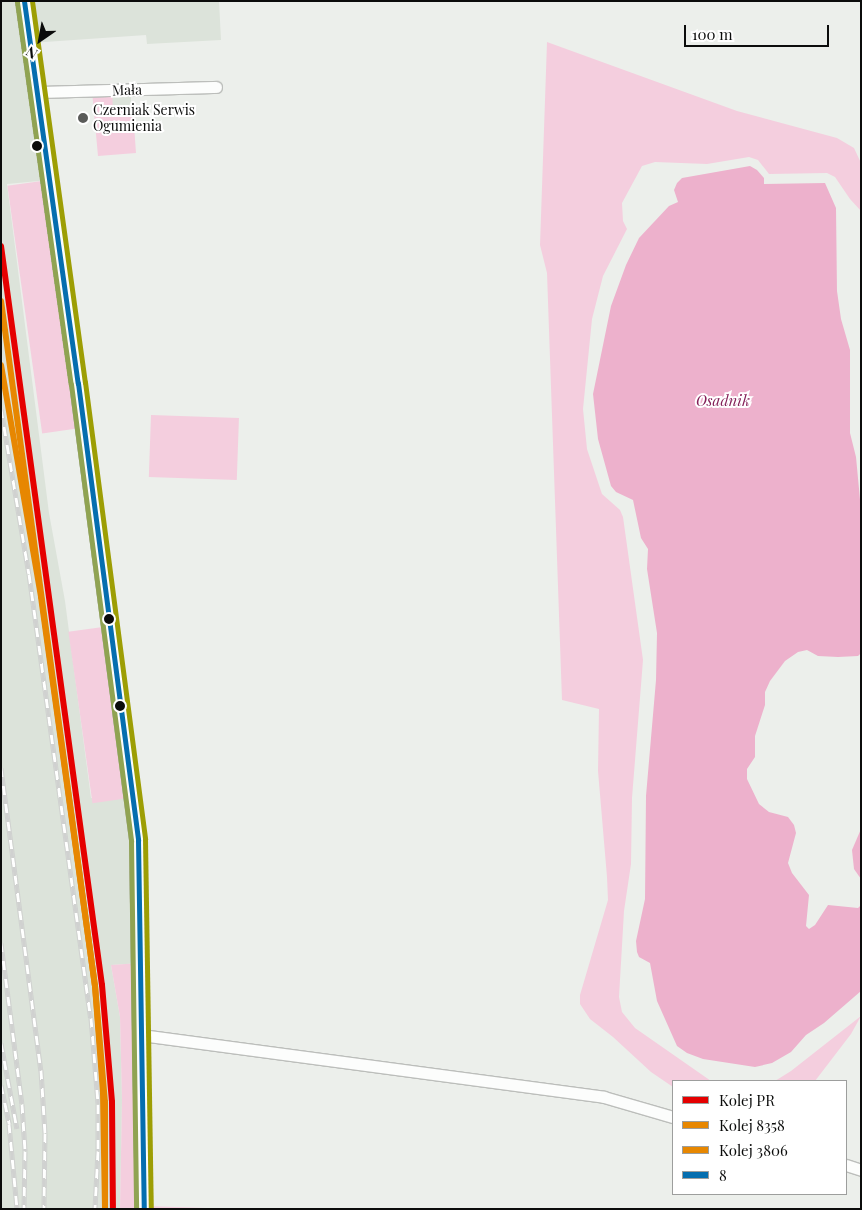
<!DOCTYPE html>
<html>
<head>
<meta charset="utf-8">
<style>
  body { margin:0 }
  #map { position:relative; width:862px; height:1210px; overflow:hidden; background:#ecefeb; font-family:"Playfair Display",serif }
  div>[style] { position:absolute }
  .built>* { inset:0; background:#dce3da; transform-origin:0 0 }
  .green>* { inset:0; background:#f4cede; transform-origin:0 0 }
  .water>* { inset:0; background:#edb1cc }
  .roads { filter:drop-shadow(1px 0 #bcbebb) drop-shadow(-1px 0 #bcbebb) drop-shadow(0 1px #bcbebb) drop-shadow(0 -1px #bcbebb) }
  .minor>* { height:11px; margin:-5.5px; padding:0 5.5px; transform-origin:5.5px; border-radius:5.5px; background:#fcfdfc }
  .secondary>* { height:16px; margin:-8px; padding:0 8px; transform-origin:8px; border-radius:8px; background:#fcfdfc }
  .rail>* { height:5px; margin-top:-2.5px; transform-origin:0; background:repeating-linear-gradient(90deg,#fff 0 9px,#d0d1d0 0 18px); box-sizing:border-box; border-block:1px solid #d0d1d0 }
  .bus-1>* { height:5px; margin:-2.5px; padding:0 2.5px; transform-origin:2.5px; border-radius:2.5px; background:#056eaf }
  .bus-2>* { height:5px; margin:-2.5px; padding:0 2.5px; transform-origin:2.5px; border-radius:2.5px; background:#90a352 }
  .bus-3>* { height:5px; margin:-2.5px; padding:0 2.5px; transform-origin:2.5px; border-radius:2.5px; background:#9d9e04 }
  .rail-1>* { height:6px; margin:-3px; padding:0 3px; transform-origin:3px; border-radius:3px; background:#e50000 }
  .rail-2>* { height:6px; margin:-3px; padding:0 3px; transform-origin:3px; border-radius:3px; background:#e78701 }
  .rail-3>* { height:6px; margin:-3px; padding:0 3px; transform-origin:3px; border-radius:3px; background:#e78701 }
  .dots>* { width:14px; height:14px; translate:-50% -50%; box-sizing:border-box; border:2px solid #fff; border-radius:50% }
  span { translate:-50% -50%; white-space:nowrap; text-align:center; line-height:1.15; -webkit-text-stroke:4px #fff; paint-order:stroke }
  .street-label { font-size:14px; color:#0b0c0b }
  .poi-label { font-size:14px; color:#0b0c0b }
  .left { translate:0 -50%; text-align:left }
  .water-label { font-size:15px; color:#842058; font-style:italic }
  .frame { position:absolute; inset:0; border:2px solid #0b0c0b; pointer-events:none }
  .legend { position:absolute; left:672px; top:1080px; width:175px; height:115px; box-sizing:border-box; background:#fff; border:1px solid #9d9e9d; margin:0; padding:6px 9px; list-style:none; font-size:15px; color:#0b0c0b }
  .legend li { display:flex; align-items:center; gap:10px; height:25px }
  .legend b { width:25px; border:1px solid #9d9e9d }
  .north { position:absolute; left:15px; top:15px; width:50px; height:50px; -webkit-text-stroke:4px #fff; paint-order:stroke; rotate:213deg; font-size:14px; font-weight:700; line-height:20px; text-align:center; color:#0b0c0b }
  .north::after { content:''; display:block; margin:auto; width:18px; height:22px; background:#0b0c0b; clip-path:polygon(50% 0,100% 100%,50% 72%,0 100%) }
  .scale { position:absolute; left:684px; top:25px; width:145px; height:22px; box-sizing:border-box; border:2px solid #0b0c0b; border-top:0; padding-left:6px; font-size:15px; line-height:18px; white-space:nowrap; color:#0b0c0b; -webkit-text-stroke:4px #fff; paint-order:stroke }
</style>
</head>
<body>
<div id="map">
  <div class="built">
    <div style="clip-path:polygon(1px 1px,219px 1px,221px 40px,147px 44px,146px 35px,30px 43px,49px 180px,7px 184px,49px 513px,65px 601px,91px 798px,133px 797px,140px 963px,111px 965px,120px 1017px,122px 1100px,120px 1209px,2px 1209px,1px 1203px)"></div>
    <div style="left:112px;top:90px;width:19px;height:21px"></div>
  </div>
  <div class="green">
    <div style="clip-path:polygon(547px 42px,737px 111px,837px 138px,854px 148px,861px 163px,861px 211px,850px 199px,835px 177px,827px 173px,769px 174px,758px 160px,749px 157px,707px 164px,655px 162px,642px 166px,622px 203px,623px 221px,627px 229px,603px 276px,592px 319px,583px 409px,587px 449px,602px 494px,620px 510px,623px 517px,643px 660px,632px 798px,631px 864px,624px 911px,619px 997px,622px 1012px,635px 1028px,711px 1081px,673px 1081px,673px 1087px,651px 1072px,613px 1037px,590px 1019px,580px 1004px,580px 995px,608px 900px,607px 877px,598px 771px,599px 709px,562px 700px,547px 273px,540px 245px)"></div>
    <div style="clip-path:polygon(112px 90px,113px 111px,133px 111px,136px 153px,98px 156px,92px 91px)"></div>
    <div style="left:49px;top:180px;width:250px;height:42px;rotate:82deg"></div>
    <div style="left:151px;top:415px;width:88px;height:62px;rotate:2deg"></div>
    <div style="left:110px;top:626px;width:173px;height:42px;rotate:82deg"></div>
    <div style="clip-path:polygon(140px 963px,144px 1206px,238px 1209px,120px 1209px,122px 1100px,120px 1017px,111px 965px)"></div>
    <div style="clip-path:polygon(861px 1016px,851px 1034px,815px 1081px,775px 1081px,791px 1071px)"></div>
  </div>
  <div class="water">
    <div style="clip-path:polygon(750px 166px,757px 170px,764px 178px,764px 184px,825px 183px,836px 208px,837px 291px,841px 319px,850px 350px,850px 433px,856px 457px,861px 510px,861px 653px,858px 656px,838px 657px,818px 656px,807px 650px,798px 652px,785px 661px,770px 681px,765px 692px,765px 705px,755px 736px,755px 757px,747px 769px,747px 779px,759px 804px,769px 812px,788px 817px,794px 825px,796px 833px,788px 863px,792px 873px,809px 895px,806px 926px,809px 929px,815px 925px,828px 905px,858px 908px,861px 905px,861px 991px,824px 1023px,806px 1035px,791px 1052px,772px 1063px,755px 1067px,703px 1059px,687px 1053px,677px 1046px,657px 1001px,650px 963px,639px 957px,637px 952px,636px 941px,645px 899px,646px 796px,656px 680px,657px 633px,647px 569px,648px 549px,641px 538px,633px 500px,616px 492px,611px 486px,598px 439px,593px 394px,611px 306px,626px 265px,639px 238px,669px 206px,678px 202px,674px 190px,677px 183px,682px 178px)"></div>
    <div style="clip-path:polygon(861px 829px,861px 879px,854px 869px,852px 850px)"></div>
  </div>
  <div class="roads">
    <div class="minor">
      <div style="left:37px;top:92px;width:179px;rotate:-1.6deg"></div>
      <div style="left:141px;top:1035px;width:467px;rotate:7.6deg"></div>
      <div style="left:604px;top:1097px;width:72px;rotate:16.2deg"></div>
      <div style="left:846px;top:1165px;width:16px;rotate:18deg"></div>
    </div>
    <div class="secondary">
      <div style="left:24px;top:1px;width:386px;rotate:82deg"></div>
      <div style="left:78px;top:383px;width:461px;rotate:82.5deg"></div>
      <div style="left:138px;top:840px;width:369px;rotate:89.1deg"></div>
    </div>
  </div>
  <div class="rail">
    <div style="left:1px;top:409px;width:167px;rotate:80.4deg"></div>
    <div style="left:29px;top:574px;width:448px;rotate:82.1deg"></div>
    <div style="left:91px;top:1018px;width:86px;rotate:85.3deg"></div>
    <div style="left:98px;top:1104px;width:47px;rotate:90deg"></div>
    <div style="left:98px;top:1151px;width:58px;rotate:93deg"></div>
    <div style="left:1px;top:768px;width:305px;rotate:82.5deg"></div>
    <div style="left:41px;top:1070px;width:63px;rotate:86.4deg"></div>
    <div style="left:45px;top:1133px;width:76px;rotate:90.8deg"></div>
    <div style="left:1px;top:943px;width:162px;rotate:82.6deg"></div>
    <div style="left:22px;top:1104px;width:47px;rotate:86.3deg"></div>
    <div style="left:25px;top:1151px;width:58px;rotate:91deg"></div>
    <div style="left:1px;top:1043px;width:87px;rotate:79.5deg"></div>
    <div style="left:1px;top:1085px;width:40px;rotate:78deg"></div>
    <div style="left:9px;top:1124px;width:85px;rotate:84.6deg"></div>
  </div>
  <div class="bus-1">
    <div style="left:24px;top:1px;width:386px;rotate:82deg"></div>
    <div style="left:78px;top:383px;width:461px;rotate:82.5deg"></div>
    <div style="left:138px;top:840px;width:369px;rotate:89.1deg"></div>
  </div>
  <div class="bus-2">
    <div style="left:17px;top:2px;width:386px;rotate:82deg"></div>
    <div style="left:71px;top:384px;width:461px;rotate:82.5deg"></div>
    <div style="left:131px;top:841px;width:368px;rotate:89.2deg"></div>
  </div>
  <div class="bus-3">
    <div style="left:32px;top:1px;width:385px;rotate:82.1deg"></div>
    <div style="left:85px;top:382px;width:461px;rotate:82.5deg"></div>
    <div style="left:145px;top:839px;width:370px;rotate:89.1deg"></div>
  </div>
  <div class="rail-1">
    <div style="left:1px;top:246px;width:746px;rotate:82.22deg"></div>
    <div style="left:102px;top:985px;width:117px;rotate:85.1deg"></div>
    <div style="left:112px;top:1102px;width:107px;rotate:89.5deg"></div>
  </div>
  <div class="rail-2">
    <div style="left:1px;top:301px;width:691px;rotate:82.19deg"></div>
    <div style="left:95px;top:986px;width:116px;rotate:85.1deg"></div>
    <div style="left:105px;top:1102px;width:107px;rotate:90deg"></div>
  </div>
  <div class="rail-3">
    <div style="left:1px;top:365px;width:235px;rotate:80.2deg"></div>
    <div style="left:41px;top:597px;width:393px;rotate:82.1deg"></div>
    <div style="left:95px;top:986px;width:107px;rotate:85.7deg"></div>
    <div style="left:103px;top:1093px;width:116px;rotate:89deg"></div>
  </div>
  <div class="dots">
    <div style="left:83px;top:118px;background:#5a5b59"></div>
    <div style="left:37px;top:146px;background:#0b0c0b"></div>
    <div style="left:109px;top:619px;background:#0b0c0b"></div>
    <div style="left:120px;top:706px;background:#0b0c0b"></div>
  </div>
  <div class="street-label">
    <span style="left:127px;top:90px;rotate:-2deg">Mała</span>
  </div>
  <div class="poi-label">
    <span class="left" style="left:93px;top:118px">Czerniak Serwis<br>Ogumienia</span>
  </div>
  <div class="water-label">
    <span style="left:723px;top:401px">Osadnik</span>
  </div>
  <div class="frame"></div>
  <ul class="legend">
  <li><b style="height:6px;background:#e50000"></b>Kolej PR</li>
  <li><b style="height:6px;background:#e78701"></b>Kolej 8358</li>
  <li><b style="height:6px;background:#e78701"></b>Kolej 3806</li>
  <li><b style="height:6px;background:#056eaf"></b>8</li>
  </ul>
  <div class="north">N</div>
  <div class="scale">100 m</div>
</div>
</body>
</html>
